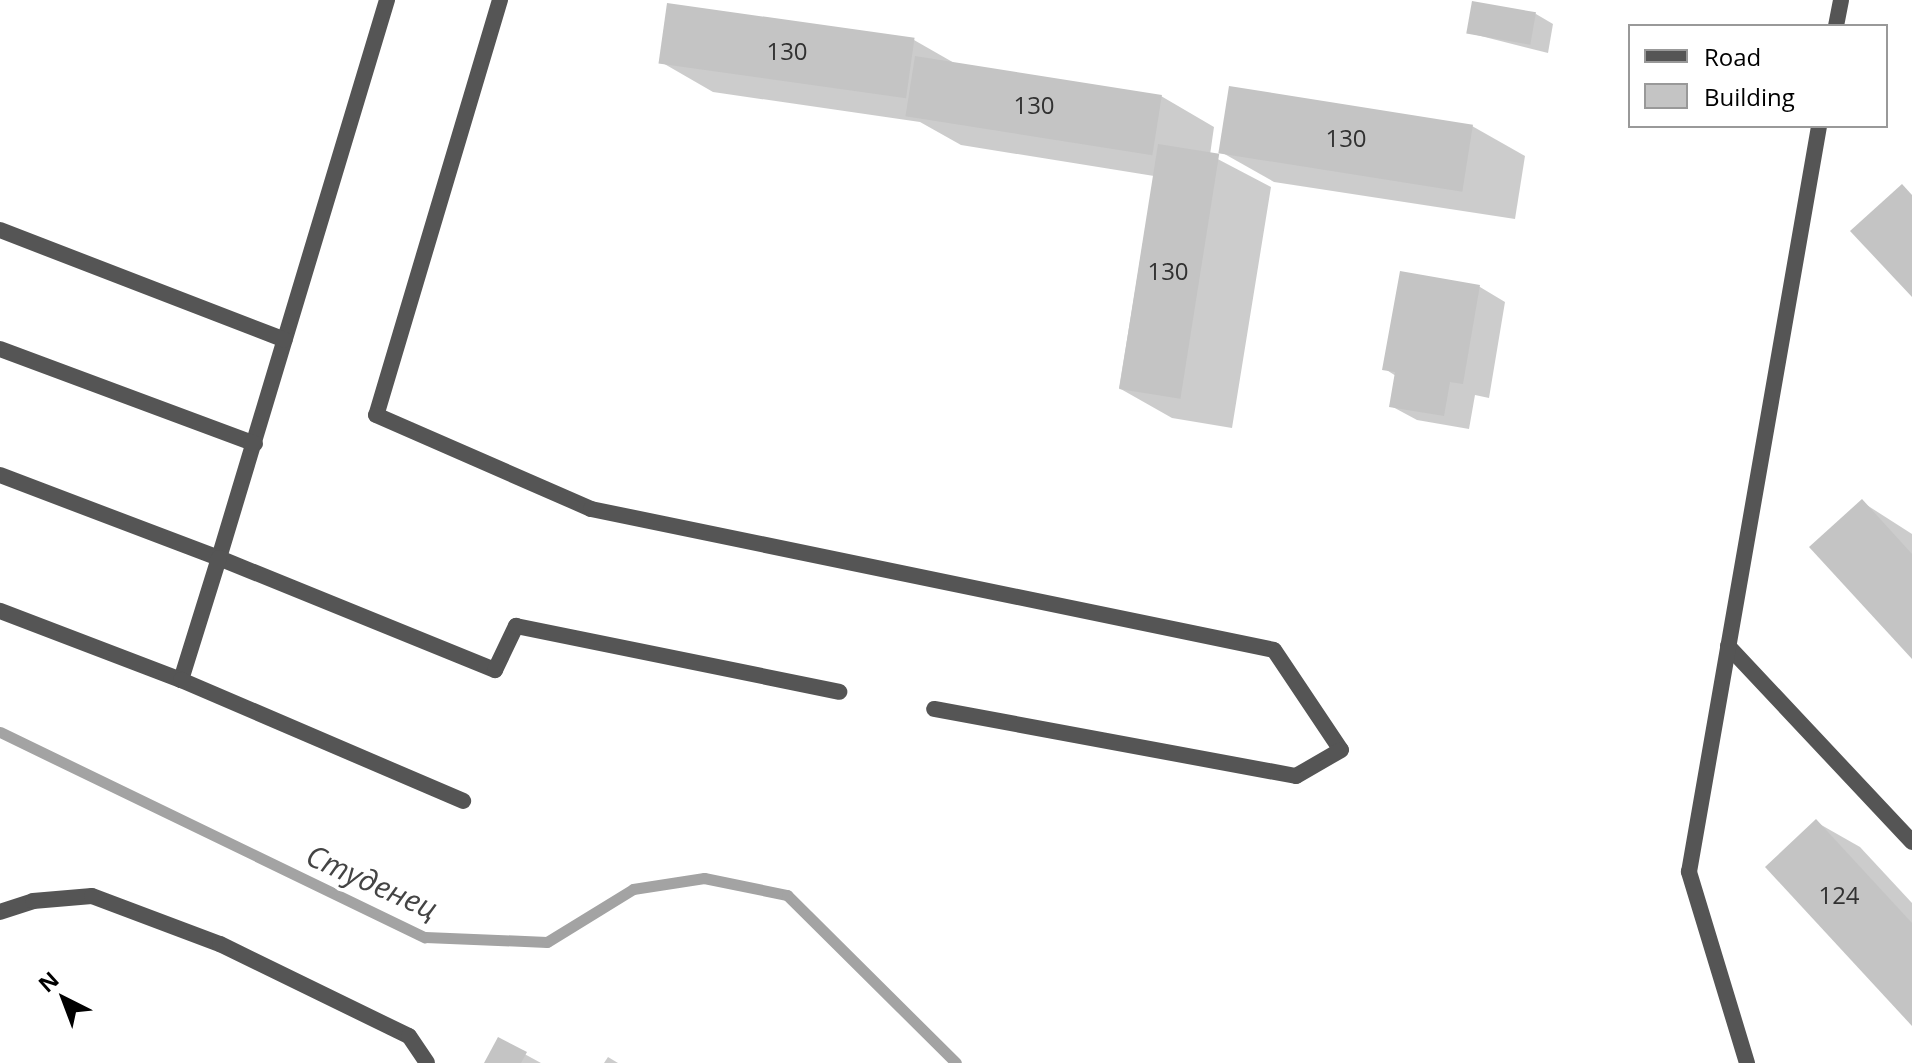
<!DOCTYPE html>
<html>
<head>
<meta charset="utf-8">
<style>
  body { margin:0 }
  #map { position:relative; width:1912px; height:1063px; overflow:hidden; background:#fff; font-family:"Open Sans",sans-serif }
  div>[style] { position:absolute }
  .shadow>* { inset:0; background:#0003 }
  .stream>* { height:11px; margin:-5.5px; padding:0 5.5px; transform-origin:5.5px; border-radius:5.5px; background:#a3a3a3 }
  .building>* { inset:0; background:#c4c4c4; transform-origin:0 0 }
  .service>* { height:16px; margin:-8px; padding:0 8px; transform-origin:8px; border-radius:8px; background:#555 }
  .minor>* { height:16px; margin:-8px; padding:0 8px; transform-origin:8px; border-radius:8px; background:#555 }
  span { translate:-50% -50%; white-space:nowrap; text-align:center; line-height:1.15; -webkit-text-stroke:7px #fff; paint-order:stroke }
  .number-label { font-size:24px; color:#313131 }
  .number-label span { -webkit-text-stroke-width:0 }
  .water-label { font-size:30px; color:#444; font-style:italic }
  .legend { position:absolute; left:1628px; top:24px; width:260px; height:104px; box-sizing:border-box; background:#fff; border:2px solid #999; margin:0; padding:10px 14px; list-style:none; font-size:24px; color:#000 }
  .legend li { display:flex; align-items:center; gap:16px; height:40px }
  .legend b { width:40px; border:2px solid #999 }
  .north { position:absolute; left:24px; top:959px; width:80px; height:80px; -webkit-text-stroke:6px #fff; paint-order:stroke; rotate:318deg; font-size:22px; font-weight:700; line-height:32px; text-align:center; color:#000 }
  .north::after { content:''; display:block; margin:auto; width:28px; height:36px; background:#000; clip-path:polygon(50% 0,100% 100%,50% 72%,0 100%) }
</style>
</head>
<body>
<div id="map">
  <div class="shadow">
    <div style="clip-path:polygon(1536px 14px,1553px 24px,1548px 53px,1469px 33px)"></div>
    <div style="clip-path:polygon(914px 40px,956px 64px,1161px 96px,1214px 127px,1210px 155px,1271px 187px,1232px 428px,1172px 418px,1119px 388px,1154px 176px,961px 145px,920px 122px,713px 92px,661px 62px)"></div>
    <div style="clip-path:polygon(1472px 126px,1525px 156px,1515px 219px,1274px 182px,1221px 152px)"></div>
    <div style="clip-path:polygon(1401px 273px,1480px 287px,1505px 302px,1489px 398px,1475px 395px,1469px 429px,1417px 420px,1391px 406px,1396px 376px,1385px 369px)"></div>
    <div style="clip-path:polygon(1862px 502px,1912px 534px,1912px 656px)"></div>
    <div style="clip-path:polygon(1816px 822px,1860px 847px,1912px 903px,1912px 1023px)"></div>
    <div style="clip-path:polygon(499px 1040px,541px 1063px,487px 1063px)"></div>
    <div style="clip-path:polygon(608px 1057px,618px 1063px,604px 1063px)"></div>
  </div>
  <div class="stream">
    <div style="left:0;top:732px;width:472px;rotate:25.8deg"></div>
    <div style="left:425px;top:937px;width:122px;rotate:2.3deg"></div>
    <div style="left:547px;top:942px;width:101px;rotate:-31.6deg"></div>
    <div style="left:633px;top:889px;width:72px;rotate:-8.8deg"></div>
    <div style="left:704px;top:878px;width:85px;rotate:11.6deg"></div>
    <div style="left:787px;top:895px;width:238px;rotate:44.8deg"></div>
  </div>
  <div class="building">
    <div style="left:1472px;top:1px;width:65px;height:33px;rotate:10deg"></div>
    <div style="left:667px;top:3px;width:250px;height:61px;rotate:8deg"></div>
    <div style="left:915px;top:56px;width:250px;height:61px;rotate:9deg"></div>
    <div style="left:1229px;top:86px;width:247px;height:68px;rotate:9deg"></div>
    <div style="left:1158px;top:144px;width:62px;height:248px;rotate:9deg"></div>
    <div style="clip-path:polygon(1902px 184px,1912px 195px,1912px 297px,1850px 231px)"></div>
    <div style="clip-path:polygon(1400px 271px,1480px 285px,1463px 384px,1450px 382px,1444px 416px,1389px 407px,1395px 372px,1382px 370px)"></div>
    <div style="clip-path:polygon(1862px 499px,1912px 554px,1912px 659px,1809px 547px)"></div>
    <div style="clip-path:polygon(1816px 819px,1912px 923px,1912px 1026px,1765px 867px)"></div>
    <div style="clip-path:polygon(498px 1037px,527px 1052px,521px 1063px,484px 1063px)"></div>
  </div>
  <div class="service">
    <div style="left:387px;top:0;width:583px;rotate:106.76deg"></div>
    <div style="left:219px;top:558px;width:298px;rotate:22.1deg"></div>
    <div style="left:495px;top:670px;width:49px;rotate:-64.5deg"></div>
    <div style="left:516px;top:626px;width:330px;rotate:11.5deg"></div>
    <div style="left:500px;top:0;width:433px;rotate:106.6deg"></div>
    <div style="left:376px;top:415px;width:235px;rotate:23.6deg"></div>
    <div style="left:591px;top:509px;width:697px;rotate:11.66deg"></div>
    <div style="left:1274px;top:650px;width:120px;rotate:56.2deg"></div>
    <div style="left:1341px;top:750px;width:52px;rotate:150deg"></div>
    <div style="left:1296px;top:776px;width:368px;rotate:-169.5deg"></div>
    <div style="left:1836px;top:26px;width:26px;rotate:-79deg"></div>
    <div style="left:0;top:230px;width:305px;rotate:21.1deg"></div>
    <div style="left:0;top:349px;width:272px;rotate:20.4deg"></div>
    <div style="left:0;top:475px;width:234px;rotate:20.8deg"></div>
    <div style="left:219px;top:558px;width:128px;rotate:107.3deg"></div>
    <div style="left:181px;top:680px;width:194px;rotate:-159.1deg"></div>
    <div style="left:1728px;top:646px;width:269px;rotate:46.8deg"></div>
    <div style="left:181px;top:680px;width:307px;rotate:23.2deg"></div>
    <div style="left:1747px;top:1063px;width:200px;rotate:-106.9deg"></div>
    <div style="left:1689px;top:872px;width:757px;rotate:-80.11deg"></div>
  </div>
  <div class="minor">
    <div style="left:0;top:912px;width:35px;rotate:-18deg"></div>
    <div style="left:33px;top:901px;width:59px;rotate:-4.8deg"></div>
    <div style="left:92px;top:896px;width:137px;rotate:20.6deg"></div>
    <div style="left:220px;top:944px;width:210px;rotate:26deg"></div>
    <div style="left:409px;top:1036px;width:32px;rotate:56deg"></div>
  </div>
  <div class="number-label">
    <span style="left:787px;top:51px">130</span>
    <span style="left:1034px;top:105px">130</span>
    <span style="left:1346px;top:138px">130</span>
    <span style="left:1168px;top:271px">130</span>
    <span style="left:1839px;top:895px">124</span>
  </div>
  <div class="water-label">
    <span style="left:372px;top:882px;rotate:24deg">Студенец</span>
  </div>
  <ul class="legend">
  <li><b style="height:10px;background:#555"></b>Road</li>
  <li><b style="height:22px;background:#c4c4c4"></b>Building</li>
  </ul>
  <div class="north">N</div>
</div>
</body>
</html>
